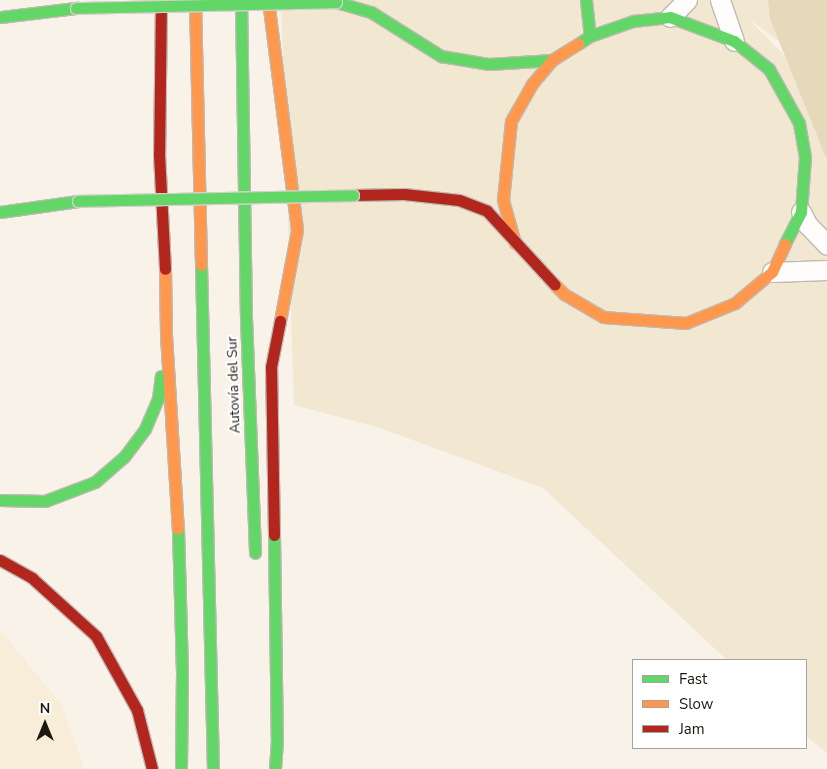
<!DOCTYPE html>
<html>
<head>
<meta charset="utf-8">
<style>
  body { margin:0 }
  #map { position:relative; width:827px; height:769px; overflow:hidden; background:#f8f2e8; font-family:"Nunito Sans",sans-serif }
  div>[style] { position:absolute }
  .built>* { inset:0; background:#f8edd8 }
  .green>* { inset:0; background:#f2e7d1 }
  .forest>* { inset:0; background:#e6d8bb }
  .roads { filter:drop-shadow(1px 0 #bfbab2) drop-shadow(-1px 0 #bfbab2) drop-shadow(0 1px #bfbab2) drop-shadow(0 -1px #bfbab2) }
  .street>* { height:19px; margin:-9.5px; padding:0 9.5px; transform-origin:9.5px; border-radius:9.5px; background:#fefdfc }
  .fast>* { height:11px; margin:-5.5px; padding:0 5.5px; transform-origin:5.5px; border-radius:5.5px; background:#63d668 }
  .slow>* { height:11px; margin:-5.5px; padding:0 5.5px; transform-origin:5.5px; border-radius:5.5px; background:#ff974d }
  .jam>* { height:11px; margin:-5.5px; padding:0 5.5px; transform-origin:5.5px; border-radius:5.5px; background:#b3261e }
  .bridges { filter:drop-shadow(1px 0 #d4d0cc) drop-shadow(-1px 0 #d4d0cc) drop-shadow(0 1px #d4d0cc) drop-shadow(0 -1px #d4d0cc) }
  .fast-bridge>* { height:11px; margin:-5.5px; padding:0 5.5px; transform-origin:5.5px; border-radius:5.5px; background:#63d668 }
  span { translate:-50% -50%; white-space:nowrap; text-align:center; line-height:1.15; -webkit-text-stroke:4px #fff; paint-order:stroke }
  .street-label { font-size:14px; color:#1c1810 }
  .legend { position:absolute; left:632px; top:659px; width:175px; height:90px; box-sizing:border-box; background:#fff; border:1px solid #a4a39f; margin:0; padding:6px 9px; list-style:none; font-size:15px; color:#1c1810 }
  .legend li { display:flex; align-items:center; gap:10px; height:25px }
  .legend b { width:25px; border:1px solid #a4a39f }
  .north { position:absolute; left:20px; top:699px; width:50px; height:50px; -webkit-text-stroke:4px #fff; paint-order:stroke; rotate:0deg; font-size:14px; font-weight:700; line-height:20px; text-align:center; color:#1c1810 }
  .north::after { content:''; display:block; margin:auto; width:18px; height:22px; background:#1c1810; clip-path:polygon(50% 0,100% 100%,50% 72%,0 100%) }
</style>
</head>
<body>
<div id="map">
  <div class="built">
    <div style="clip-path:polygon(0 630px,62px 705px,84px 769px,0 769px)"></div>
  </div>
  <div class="green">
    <div style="clip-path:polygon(evenodd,281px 0,827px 0,807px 80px,827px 162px,827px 753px,806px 736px,806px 660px,727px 660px,543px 488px,377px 427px,294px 405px,281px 0,748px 19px,785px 45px,804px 75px,748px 19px)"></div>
  </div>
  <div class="forest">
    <div style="clip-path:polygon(768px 0,827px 0,827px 160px,770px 19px)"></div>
  </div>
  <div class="roads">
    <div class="street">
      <div style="left:720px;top:0;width:43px;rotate:71.1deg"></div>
      <div style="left:670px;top:17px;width:24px;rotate:-45deg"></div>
      <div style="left:801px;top:212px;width:13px;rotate:63deg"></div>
      <div style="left:807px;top:224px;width:29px;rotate:46deg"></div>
      <div style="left:772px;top:272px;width:55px;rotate:-2.1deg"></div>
    </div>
    <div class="fast">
      <div style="left:241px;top:0;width:317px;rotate:89.1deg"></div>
      <div style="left:246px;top:317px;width:236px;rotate:87.8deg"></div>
      <div style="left:586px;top:0;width:36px;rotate:84deg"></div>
      <div style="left:336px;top:2px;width:36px;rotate:16deg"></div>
      <div style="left:371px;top:12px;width:83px;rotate:32.2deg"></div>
      <div style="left:441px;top:56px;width:49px;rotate:9.5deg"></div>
      <div style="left:489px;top:64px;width:63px;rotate:-3.6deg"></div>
      <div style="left:0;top:17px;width:77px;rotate:-6.8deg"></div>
      <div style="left:578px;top:44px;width:14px;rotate:-34deg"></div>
      <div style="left:590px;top:36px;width:46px;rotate:-19.2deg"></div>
      <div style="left:633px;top:21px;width:37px;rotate:-6deg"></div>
      <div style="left:670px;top:17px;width:68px;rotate:20.6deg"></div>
      <div style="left:734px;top:41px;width:45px;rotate:38.7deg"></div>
      <div style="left:769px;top:69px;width:62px;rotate:60.9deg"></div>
      <div style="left:799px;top:123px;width:35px;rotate:80deg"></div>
      <div style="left:805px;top:157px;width:55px;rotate:94.2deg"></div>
      <div style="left:801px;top:212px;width:36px;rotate:117deg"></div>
      <div style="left:0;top:212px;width:79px;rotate:-8deg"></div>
      <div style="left:201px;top:265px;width:504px;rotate:88.64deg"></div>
      <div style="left:0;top:500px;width:45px;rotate:1.3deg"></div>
      <div style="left:45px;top:501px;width:53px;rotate:-20.8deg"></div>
      <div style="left:95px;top:482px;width:38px;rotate:-41deg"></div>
      <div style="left:124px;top:457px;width:35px;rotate:-53deg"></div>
      <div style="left:145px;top:429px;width:33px;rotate:-67deg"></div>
      <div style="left:158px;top:399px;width:23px;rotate:-83deg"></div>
      <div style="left:178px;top:529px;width:144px;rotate:88.4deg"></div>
      <div style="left:182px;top:673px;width:96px;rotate:90.6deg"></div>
      <div style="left:274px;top:535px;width:205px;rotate:89.2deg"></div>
      <div style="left:277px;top:740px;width:29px;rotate:94deg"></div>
    </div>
    <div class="slow">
      <div style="left:195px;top:0;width:265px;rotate:88.7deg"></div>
      <div style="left:268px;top:0;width:232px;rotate:82.8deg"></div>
      <div style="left:297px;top:230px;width:93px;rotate:100.6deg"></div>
      <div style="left:515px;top:243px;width:45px;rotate:-105.6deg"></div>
      <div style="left:503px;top:200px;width:79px;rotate:-84.2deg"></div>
      <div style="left:511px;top:121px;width:43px;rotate:-60.4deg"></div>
      <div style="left:532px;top:84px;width:31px;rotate:-50deg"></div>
      <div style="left:552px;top:60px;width:31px;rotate:-32deg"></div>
      <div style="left:165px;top:269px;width:66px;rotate:89.1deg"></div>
      <div style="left:166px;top:335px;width:194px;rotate:86.5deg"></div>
      <div style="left:555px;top:285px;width:13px;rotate:45deg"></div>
      <div style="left:564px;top:294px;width:45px;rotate:30.5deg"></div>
      <div style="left:603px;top:317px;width:83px;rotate:4.1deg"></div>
      <div style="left:686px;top:323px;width:53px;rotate:-22.2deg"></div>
      <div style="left:735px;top:303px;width:48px;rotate:-40deg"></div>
      <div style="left:772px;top:272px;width:31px;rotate:-65deg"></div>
    </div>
    <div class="jam">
      <div style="left:161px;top:0;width:154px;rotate:90.7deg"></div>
      <div style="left:159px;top:154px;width:115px;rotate:87deg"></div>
      <div style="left:353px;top:195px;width:51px;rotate:-1.1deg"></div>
      <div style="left:404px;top:194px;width:55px;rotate:6.2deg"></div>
      <div style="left:459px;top:200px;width:30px;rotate:21deg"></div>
      <div style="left:487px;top:211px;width:100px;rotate:47.4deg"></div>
      <div style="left:274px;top:535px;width:168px;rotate:-91deg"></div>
      <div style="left:271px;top:367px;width:47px;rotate:-78.9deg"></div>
      <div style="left:0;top:560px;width:37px;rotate:29deg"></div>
      <div style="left:32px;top:578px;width:86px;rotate:42.2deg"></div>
      <div style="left:96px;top:636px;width:85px;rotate:61deg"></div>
      <div style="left:137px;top:710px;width:61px;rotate:75.7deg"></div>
    </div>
  </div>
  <div class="bridges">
    <div class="fast-bridge">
      <div style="left:76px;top:8px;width:260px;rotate:-1.3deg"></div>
      <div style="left:78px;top:201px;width:275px;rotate:-1.2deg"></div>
    </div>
  </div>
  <div class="street-label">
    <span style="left:234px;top:385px;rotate:-92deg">Autovía del Sur</span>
  </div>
  <ul class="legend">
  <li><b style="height:6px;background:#63d668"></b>Fast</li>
  <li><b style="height:6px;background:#ff974d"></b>Slow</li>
  <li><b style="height:6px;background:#b3261e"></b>Jam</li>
  </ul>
  <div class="north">N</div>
</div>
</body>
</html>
